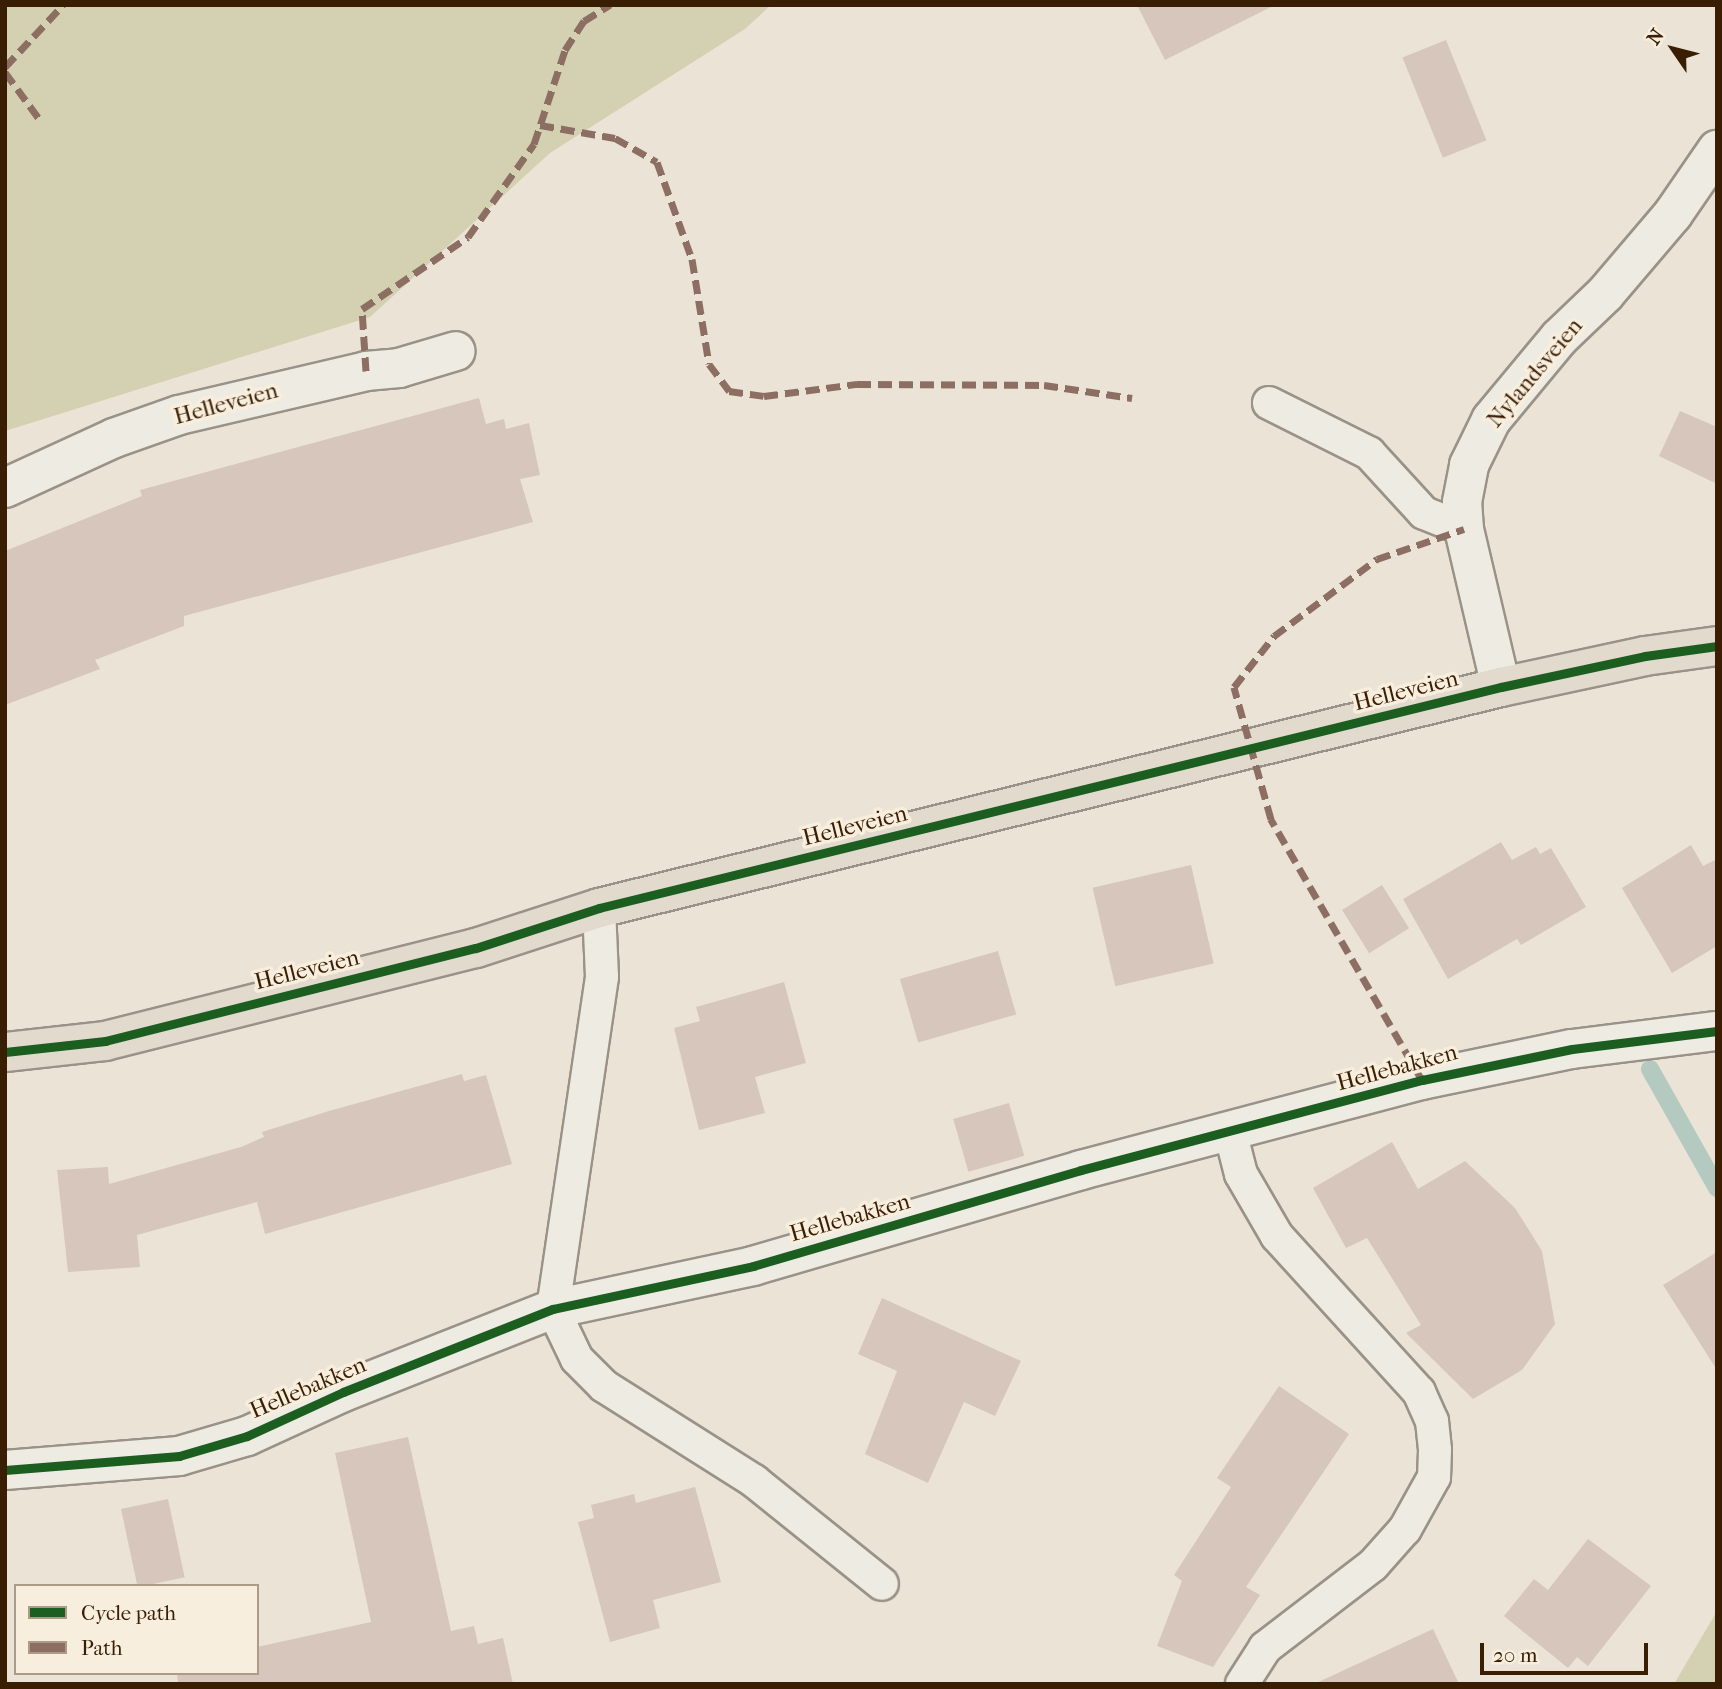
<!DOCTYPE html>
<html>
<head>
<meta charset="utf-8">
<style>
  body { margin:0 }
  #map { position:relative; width:1722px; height:1689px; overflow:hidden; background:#ebe3d5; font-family:"IM FELL French Canon",serif }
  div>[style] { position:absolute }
  .green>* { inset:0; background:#d3d1b2 }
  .stream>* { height:18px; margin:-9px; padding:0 9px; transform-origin:9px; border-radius:9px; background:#b4cac0 }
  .building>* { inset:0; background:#d7c6bc; transform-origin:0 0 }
  .roads { filter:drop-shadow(2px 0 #9a9286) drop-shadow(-2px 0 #9a9286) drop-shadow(0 2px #9a9286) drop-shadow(0 -2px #9a9286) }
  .service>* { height:32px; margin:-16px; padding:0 16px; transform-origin:16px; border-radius:16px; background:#eeebe3 }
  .minor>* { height:38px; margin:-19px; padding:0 19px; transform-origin:19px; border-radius:19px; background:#eeebe3 }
  .primary>* { height:38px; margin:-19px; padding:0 19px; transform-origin:19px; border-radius:19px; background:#e2dacd }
  .quiet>* { height:7px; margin-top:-3.5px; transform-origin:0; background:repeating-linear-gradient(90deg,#8d6e63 0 14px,transparent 0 21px) }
  .cycleway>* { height:9px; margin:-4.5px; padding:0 4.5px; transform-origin:4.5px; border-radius:4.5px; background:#1b5e20 }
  span { translate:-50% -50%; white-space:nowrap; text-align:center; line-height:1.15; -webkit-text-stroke:7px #f8eedd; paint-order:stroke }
  .street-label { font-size:23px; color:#391e04 }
  .frame { position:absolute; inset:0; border:7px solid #391e04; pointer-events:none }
  .legend { position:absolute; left:14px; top:1584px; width:245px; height:91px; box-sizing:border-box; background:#f8eedd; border:2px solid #ac9b86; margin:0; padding:9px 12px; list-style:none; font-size:21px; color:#391e04 }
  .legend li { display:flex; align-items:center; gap:14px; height:35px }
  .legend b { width:35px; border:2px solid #ac9b86 }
  .north { position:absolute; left:1638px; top:14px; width:70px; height:70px; -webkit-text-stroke:5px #f8eedd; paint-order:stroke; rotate:305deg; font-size:19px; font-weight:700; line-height:28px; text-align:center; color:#391e04 }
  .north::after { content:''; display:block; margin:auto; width:24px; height:32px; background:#391e04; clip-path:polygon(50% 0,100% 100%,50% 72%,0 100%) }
  .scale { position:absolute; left:1480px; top:1643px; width:168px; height:32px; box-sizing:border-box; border:4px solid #391e04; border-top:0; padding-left:9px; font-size:21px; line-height:24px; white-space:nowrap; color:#391e04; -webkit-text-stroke:5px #f8eedd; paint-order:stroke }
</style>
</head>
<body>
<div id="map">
  <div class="green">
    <div style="clip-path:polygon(5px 5px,771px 5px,745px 29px,550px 153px,370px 317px,5px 431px)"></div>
    <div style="clip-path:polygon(1717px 1611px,1717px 1684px,1674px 1684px)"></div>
  </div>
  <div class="stream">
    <div style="left:1650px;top:1069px;width:137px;rotate:60.6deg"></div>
  </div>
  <div class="building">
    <div style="clip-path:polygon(1137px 5px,1275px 5px,1165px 60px)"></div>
    <div style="left:1446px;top:40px;width:108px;height:47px;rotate:68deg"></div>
    <div style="clip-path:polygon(479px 398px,486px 424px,504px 419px,506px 429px,529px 423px,540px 475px,520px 479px,533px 522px,184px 616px,184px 626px,95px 660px,100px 669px,5px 705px,5px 551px,142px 496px,140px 490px)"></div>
    <div style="clip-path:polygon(1680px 411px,1717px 427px,1717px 484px,1659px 456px)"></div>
    <div style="clip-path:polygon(1501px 842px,1512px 860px,1536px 847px,1540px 854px,1551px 848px,1586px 907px,1521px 945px,1517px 939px,1448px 979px,1403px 899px)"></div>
    <div style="clip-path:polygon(1691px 845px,1703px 866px,1717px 859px,1717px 946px,1672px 973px,1622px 888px)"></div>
    <div style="left:1191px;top:865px;width:101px;height:101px;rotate:77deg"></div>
    <div style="left:1382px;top:885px;width:51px;height:47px;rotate:58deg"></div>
    <div style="left:998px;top:951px;width:66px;height:102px;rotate:74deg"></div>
    <div style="clip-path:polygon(784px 982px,806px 1063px,755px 1077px,765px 1113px,699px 1130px,674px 1028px,700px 1021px,696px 1007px)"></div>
    <div style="clip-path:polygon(462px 1074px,464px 1081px,486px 1075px,512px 1164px,265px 1234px,257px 1202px,137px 1235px,140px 1267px,68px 1272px,57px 1170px,108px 1167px,109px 1184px,241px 1147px,264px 1137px,262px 1132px,329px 1111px)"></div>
    <div style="left:1009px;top:1103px;width:55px;height:58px;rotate:74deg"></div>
    <div style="clip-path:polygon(1392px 1142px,1418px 1189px,1465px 1161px,1515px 1208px,1542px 1251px,1555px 1324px,1522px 1370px,1473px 1399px,1406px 1333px,1421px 1325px,1367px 1238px,1346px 1248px,1313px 1188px)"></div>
    <div style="clip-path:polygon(1717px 1252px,1717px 1370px,1663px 1285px)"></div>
    <div style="clip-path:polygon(882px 1298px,1021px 1361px,995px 1416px,964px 1402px,928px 1483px,865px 1454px,897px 1371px,858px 1354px)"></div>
    <div style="clip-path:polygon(1279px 1386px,1349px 1434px,1246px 1587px,1260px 1595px,1213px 1667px,1157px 1646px,1182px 1581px,1174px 1575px,1231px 1487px,1217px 1478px)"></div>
    <div style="clip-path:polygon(408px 1437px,451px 1631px,474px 1626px,478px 1644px,503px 1638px,513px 1684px,178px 1684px,177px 1673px,257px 1673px,257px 1647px,371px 1622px,335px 1453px)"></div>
    <div style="clip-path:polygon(695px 1487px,721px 1582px,653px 1600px,660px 1628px,610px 1642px,578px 1522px,594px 1518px,591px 1505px,634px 1494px,636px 1503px)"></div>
    <div style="left:168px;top:1499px;width:80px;height:48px;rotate:78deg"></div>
    <div style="clip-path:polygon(1588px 1539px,1651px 1586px,1588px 1666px,1577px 1657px,1568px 1668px,1504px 1616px,1534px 1579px,1548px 1590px)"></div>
    <div style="clip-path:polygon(1433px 1629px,1459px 1684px,1314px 1684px)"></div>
  </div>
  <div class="roads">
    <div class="service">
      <div style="left:1269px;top:403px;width:112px;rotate:26.6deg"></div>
      <div style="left:1369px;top:453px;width:81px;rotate:47.5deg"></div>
      <div style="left:1424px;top:513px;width:43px;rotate:21.8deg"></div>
      <div style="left:599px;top:908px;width:69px;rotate:87.5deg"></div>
      <div style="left:602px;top:977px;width:336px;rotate:98.4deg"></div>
      <div style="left:553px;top:1309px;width:55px;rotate:64.4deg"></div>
      <div style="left:577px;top:1359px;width:38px;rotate:45deg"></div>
      <div style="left:604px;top:1386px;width:178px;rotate:32.3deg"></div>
      <div style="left:754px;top:1481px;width:164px;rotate:38.8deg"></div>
      <div style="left:1230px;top:1131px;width:44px;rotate:75.7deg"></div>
      <div style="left:1241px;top:1174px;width:72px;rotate:59.9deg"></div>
      <div style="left:1277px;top:1236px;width:211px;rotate:47.7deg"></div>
      <div style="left:1419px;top:1392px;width:32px;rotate:66deg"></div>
      <div style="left:1432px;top:1421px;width:29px;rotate:84deg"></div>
      <div style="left:1435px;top:1450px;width:27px;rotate:92deg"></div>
      <div style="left:1434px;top:1477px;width:60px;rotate:119.1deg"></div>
      <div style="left:1405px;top:1529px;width:48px;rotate:131.6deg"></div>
      <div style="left:1373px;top:1565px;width:136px;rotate:142.5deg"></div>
      <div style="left:1265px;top:1648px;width:43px;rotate:122.6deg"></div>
    </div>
    <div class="minor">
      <div style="left:5px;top:488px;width:120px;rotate:-24.6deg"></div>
      <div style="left:114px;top:438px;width:69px;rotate:-19.5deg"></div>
      <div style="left:179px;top:415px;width:192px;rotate:-13.2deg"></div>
      <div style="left:366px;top:371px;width:33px;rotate:-5deg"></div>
      <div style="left:399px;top:368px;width:59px;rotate:-16.6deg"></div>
      <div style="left:1501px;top:687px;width:162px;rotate:-103.2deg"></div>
      <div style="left:1464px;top:529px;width:27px;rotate:-94deg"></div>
      <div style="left:1462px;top:502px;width:38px;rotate:-79deg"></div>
      <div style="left:1469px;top:465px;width:50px;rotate:-63.9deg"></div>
      <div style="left:1491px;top:420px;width:107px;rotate:-50.3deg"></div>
      <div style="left:1559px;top:338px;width:64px;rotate:-43.7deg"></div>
      <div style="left:1605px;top:294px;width:105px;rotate:-49.6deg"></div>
      <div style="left:1673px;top:214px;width:78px;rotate:-55.5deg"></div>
      <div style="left:5px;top:1470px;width:175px;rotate:-4.6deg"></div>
      <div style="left:179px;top:1456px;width:71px;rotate:-16.4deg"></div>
      <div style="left:247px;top:1436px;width:106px;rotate:-24.6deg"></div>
      <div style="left:343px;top:1392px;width:226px;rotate:-21.6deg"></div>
      <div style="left:553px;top:1309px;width:205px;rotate:-12.1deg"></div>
      <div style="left:753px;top:1266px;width:342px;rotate:-16.3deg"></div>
      <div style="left:1081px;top:1170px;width:353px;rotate:-14.8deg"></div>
      <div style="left:1422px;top:1080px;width:153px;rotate:-11.7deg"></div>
      <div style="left:1572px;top:1049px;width:146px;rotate:-7.1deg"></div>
    </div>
    <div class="primary">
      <div style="left:5px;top:1052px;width:101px;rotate:-6.3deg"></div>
      <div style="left:105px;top:1041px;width:382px;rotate:-14.1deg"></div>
      <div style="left:476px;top:948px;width:129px;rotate:-18deg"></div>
      <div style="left:599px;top:908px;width:929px;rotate:-13.77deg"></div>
      <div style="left:1501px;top:687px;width:147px;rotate:-12.1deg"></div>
      <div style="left:1645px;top:656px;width:73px;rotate:-7.9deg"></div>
    </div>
  </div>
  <div class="quiet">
    <div style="left:5px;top:67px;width:85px;rotate:-46.9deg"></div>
    <div style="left:5px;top:72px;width:59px;rotate:53.9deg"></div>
    <div style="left:540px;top:125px;width:76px;rotate:9.8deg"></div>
    <div style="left:615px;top:138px;width:48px;rotate:29.7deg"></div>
    <div style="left:657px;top:162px;width:103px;rotate:70.2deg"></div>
    <div style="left:692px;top:259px;width:106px;rotate:80.8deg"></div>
    <div style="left:709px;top:364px;width:34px;rotate:53deg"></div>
    <div style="left:729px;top:391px;width:35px;rotate:8deg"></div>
    <div style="left:764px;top:396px;width:94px;rotate:-7.4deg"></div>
    <div style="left:857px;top:384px;width:187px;rotate:0.3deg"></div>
    <div style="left:1044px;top:385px;width:89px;rotate:8.4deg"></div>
    <div style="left:366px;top:371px;width:62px;rotate:-93.7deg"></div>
    <div style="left:362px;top:309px;width:128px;rotate:-34.2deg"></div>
    <div style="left:468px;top:237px;width:114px;rotate:-54.6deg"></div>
    <div style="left:534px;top:144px;width:99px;rotate:-71.7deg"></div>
    <div style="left:565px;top:50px;width:35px;rotate:-57deg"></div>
    <div style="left:584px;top:21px;width:31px;rotate:-32deg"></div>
    <div style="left:1422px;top:1080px;width:302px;rotate:-120.1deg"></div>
    <div style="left:1271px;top:819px;width:137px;rotate:-105.7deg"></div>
    <div style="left:1234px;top:687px;width:65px;rotate:-51.9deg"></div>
    <div style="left:1274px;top:636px;width:129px;rotate:-36.8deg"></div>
    <div style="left:1377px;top:559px;width:92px;rotate:-19deg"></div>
  </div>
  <div class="cycleway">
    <div style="left:5px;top:1052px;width:101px;rotate:-6.3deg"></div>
    <div style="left:105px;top:1041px;width:382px;rotate:-14.1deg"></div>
    <div style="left:476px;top:948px;width:129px;rotate:-18deg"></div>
    <div style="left:599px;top:908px;width:929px;rotate:-13.77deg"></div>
    <div style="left:1501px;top:687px;width:147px;rotate:-12.1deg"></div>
    <div style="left:1645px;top:656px;width:73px;rotate:-7.9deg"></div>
    <div style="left:5px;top:1470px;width:175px;rotate:-4.6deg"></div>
    <div style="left:179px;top:1456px;width:71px;rotate:-16.4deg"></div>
    <div style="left:247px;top:1436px;width:106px;rotate:-24.6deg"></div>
    <div style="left:343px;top:1392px;width:226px;rotate:-21.6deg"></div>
    <div style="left:553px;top:1309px;width:205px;rotate:-12.1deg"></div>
    <div style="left:753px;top:1266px;width:342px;rotate:-16.3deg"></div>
    <div style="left:1081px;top:1170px;width:353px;rotate:-14.8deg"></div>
    <div style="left:1422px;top:1080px;width:153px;rotate:-11.7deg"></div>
    <div style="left:1572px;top:1049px;width:146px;rotate:-7.1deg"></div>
  </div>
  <div class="street-label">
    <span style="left:1535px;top:373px;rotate:-50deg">Nylandsveien</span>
    <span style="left:226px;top:404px;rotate:-15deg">Helleveien</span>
    <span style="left:1406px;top:691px;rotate:-14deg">Helleveien</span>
    <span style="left:855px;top:826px;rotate:-14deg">Helleveien</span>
    <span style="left:307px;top:970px;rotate:-14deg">Helleveien</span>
    <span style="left:1397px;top:1068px;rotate:-15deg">Hellebakken</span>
    <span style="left:850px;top:1218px;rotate:-16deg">Hellebakken</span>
    <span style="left:308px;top:1388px;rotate:-23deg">Hellebakken</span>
  </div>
  <div class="frame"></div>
  <ul class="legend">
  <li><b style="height:9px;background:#1b5e20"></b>Cycle path</li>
  <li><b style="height:9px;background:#8d6e63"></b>Path</li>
  </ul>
  <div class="north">N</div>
  <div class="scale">20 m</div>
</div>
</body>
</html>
